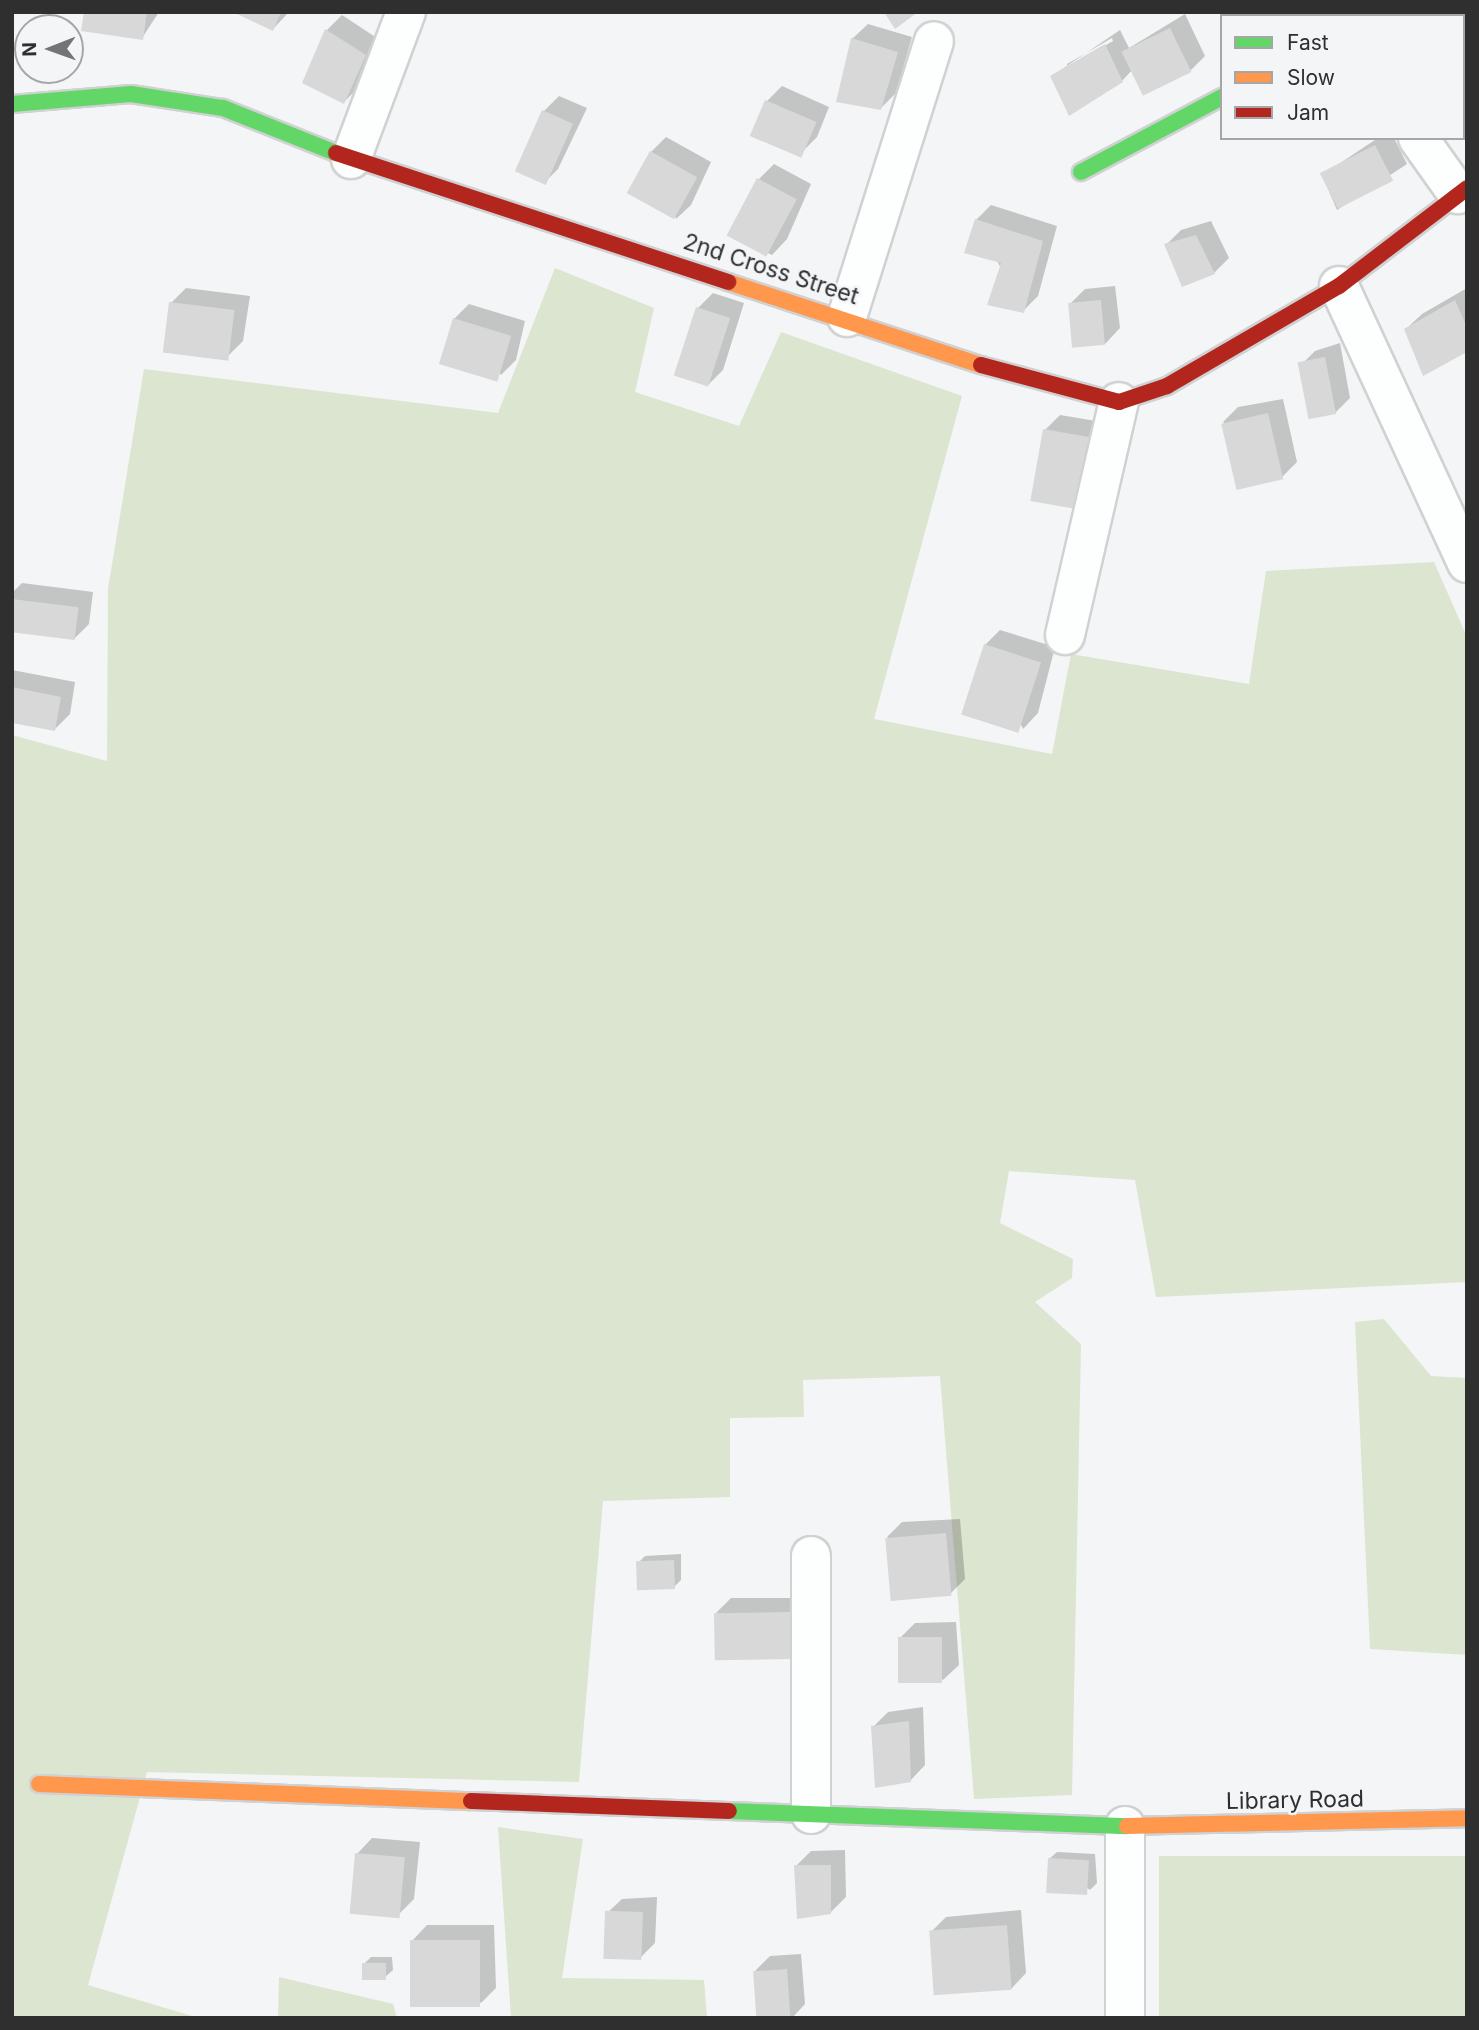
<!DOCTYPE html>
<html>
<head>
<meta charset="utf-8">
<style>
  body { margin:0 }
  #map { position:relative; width:1479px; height:2030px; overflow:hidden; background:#f4f5f6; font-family:Inter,sans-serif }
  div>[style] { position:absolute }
  .green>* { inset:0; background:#dce5d0; transform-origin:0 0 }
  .shadow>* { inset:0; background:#0003 }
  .building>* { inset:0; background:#d8d8d9; transform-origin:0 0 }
  .roads { filter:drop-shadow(2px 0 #d0d1d2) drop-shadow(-2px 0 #d0d1d2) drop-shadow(0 2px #d0d1d2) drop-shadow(0 -2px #d0d1d2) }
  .street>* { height:38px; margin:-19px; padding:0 19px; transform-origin:19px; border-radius:19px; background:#fdfefe }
  .fast>* { height:16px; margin:-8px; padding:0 8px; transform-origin:8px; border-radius:8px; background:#63d668 }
  .slow>* { height:16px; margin:-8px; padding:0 8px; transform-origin:8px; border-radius:8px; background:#ff974d }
  .jam>* { height:16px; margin:-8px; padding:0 8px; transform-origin:8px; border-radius:8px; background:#b3261e }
  span { translate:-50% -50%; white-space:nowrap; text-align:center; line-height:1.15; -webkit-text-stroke:5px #f3f5f7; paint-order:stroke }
  .street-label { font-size:23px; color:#2f2f30 }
  .frame { position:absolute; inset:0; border:14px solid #2f2f30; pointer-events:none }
  .legend { position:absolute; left:1220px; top:14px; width:245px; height:126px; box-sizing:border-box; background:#f3f5f7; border:2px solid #a5a6a7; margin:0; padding:9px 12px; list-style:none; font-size:21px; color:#2f2f30 }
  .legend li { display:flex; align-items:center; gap:14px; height:35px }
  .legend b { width:35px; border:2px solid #a5a6a7 }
  .north { position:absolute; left:14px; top:14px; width:70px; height:70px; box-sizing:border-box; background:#f3f5f7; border:2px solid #a5a6a7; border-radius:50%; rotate:269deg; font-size:19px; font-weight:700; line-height:28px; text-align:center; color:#2f2f30 }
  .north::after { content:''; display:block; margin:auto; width:24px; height:32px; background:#747475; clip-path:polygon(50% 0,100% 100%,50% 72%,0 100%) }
</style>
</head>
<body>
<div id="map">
  <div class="green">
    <div style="clip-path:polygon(555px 268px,654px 308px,635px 392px,739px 426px,781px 332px,962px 396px,874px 719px,1052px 754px,1071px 654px,1249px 684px,1266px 571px,1434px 562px,1467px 637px,1467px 1282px,1156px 1297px,1135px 1180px,1009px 1171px,1000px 1223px,1073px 1259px,1072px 1278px,1035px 1302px,1081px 1344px,1072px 1795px,974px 1799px,940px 1376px,803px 1380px,804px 1417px,730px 1418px,730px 1497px,603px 1501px,579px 1782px,147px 1772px,88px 1985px,199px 2018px,12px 2018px,12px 735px,107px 761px,108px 589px,144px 369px,498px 413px)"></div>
    <div style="clip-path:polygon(1384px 1319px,1431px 1376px,1467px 1378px,1467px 1655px,1370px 1649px,1355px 1322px)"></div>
    <div style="clip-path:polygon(498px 1827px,583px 1839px,562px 1978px,704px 1980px,707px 2018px,511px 2018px)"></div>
    <div style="left:1159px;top:1856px;width:308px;height:162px"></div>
    <div style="clip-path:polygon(279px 1977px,393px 2004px,397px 2018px,278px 2018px)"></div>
  </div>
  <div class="shadow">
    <div style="clip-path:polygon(85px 12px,159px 12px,142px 38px)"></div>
    <div style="clip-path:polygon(235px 12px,289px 12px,273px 29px)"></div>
    <div style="clip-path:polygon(1268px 12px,1292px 12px,1294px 16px,1262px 16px)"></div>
    <div style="clip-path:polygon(evenodd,1185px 14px,1205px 56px,1190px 71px,1133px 69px,1122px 81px,1052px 76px,1120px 30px,1129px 48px,1185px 14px,1112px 38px,1113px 41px,1067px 68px,1067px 64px,1112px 38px)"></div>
    <div style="clip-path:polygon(342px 15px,380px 40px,359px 87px,344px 102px,304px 82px,327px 30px)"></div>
    <div style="clip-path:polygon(868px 24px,912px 37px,896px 93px,881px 108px,852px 39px)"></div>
    <div style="clip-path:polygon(782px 86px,829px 107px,817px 137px,802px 152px,753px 135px,767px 101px)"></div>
    <div style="clip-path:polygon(559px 96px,587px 108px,558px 169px,543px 184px,544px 111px)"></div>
    <div style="clip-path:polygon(666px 137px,711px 162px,691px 205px,676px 219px,651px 152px)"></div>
    <div style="clip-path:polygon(1378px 138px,1394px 138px,1407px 164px,1337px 210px,1322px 175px)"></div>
    <div style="clip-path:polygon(774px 164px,811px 184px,787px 239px,772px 255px,731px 236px,759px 179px)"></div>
    <div style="clip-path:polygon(991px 205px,1057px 226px,1038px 296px,1023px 311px,976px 220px)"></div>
    <div style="clip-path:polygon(1211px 221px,1229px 258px,1214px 273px,1166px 245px,1181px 230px)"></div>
    <div style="clip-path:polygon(1115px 286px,1120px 328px,1105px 344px,1070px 304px,1085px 289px)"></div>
    <div style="clip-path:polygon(186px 288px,250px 296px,243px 341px,228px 356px,171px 303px)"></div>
    <div style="clip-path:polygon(1467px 288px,1467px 350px,1406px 329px,1422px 314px)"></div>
    <div style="clip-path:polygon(713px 293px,744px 303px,723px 370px,708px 385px,698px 308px)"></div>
    <div style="clip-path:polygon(469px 304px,525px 321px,516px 360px,501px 375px,454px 319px)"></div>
    <div style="clip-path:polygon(1340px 343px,1350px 398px,1335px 413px,1300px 366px,1315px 351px)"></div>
    <div style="clip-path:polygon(1283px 399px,1297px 462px,1282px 477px,1223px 422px,1238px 407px)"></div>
    <div style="clip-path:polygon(1060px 415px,1108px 423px,1093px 492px,1045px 430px)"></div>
    <div style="clip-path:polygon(22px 583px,93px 592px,89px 624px,74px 639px,12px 630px,12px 593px)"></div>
    <div style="clip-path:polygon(1000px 630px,1055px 647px,1038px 713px,1023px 729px,985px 645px)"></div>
    <div style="clip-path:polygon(12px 670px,75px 682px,70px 714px,55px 729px,12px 721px)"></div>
    <div style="clip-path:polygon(960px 1519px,965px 1579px,950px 1594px,887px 1537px,902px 1522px)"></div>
    <div style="clip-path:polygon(681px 1554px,681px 1580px,674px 1587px,638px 1563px,645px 1556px)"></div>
    <div style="clip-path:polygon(731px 1598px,806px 1598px,792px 1657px,716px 1613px)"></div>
    <div style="clip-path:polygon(956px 1622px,959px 1665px,943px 1680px,900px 1638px,915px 1623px)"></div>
    <div style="clip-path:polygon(923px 1707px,925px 1765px,910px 1781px,873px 1727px,888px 1712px)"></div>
    <div style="clip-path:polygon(372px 1838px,420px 1842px,414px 1899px,399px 1914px,357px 1854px)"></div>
    <div style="clip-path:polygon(845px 1850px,846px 1897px,831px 1912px,796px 1866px,811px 1851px)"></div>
    <div style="clip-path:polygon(1057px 1852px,1095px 1854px,1097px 1883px,1090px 1890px,1049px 1859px)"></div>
    <div style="clip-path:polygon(657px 1897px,655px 1943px,640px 1958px,606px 1914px,622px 1899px)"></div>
    <div style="clip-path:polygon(1021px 1910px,1026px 1973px,1011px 1989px,931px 1932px,946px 1917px)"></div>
    <div style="clip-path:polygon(427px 1925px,494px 1925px,496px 1988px,481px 2003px,412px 1941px)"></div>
    <div style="clip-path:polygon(801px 1954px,805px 2004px,792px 2018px,758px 2018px,755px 1971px,770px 1956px)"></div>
    <div style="clip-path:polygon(371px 1957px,392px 1957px,393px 1970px,385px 1977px,364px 1964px)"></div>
  </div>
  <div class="building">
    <div style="clip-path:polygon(84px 12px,147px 12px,143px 40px,81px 31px)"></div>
    <div style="clip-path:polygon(233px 12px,281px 12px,273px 31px)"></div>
    <div style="clip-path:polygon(884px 12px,918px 12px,895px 29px)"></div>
    <div style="left:1170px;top:28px;width:49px;height:54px;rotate:64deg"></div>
    <div style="clip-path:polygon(325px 29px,366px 55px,344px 104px,302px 83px)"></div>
    <div style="clip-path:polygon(851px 38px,898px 52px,881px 110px,836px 102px)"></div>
    <div style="clip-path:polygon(1105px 44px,1123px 82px,1069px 116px,1050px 76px)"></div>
    <div style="left:765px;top:100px;width:56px;height:39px;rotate:23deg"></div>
    <div style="left:542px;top:110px;width:34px;height:67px;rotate:24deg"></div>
    <div style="left:1375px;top:145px;width:40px;height:62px;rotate:63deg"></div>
    <div style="left:650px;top:151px;width:54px;height:48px;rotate:29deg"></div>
    <div style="left:757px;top:178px;width:45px;height:65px;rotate:28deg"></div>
    <div style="clip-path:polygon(975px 219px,1043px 241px,1024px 313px,987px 305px,1001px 263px,964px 253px)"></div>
    <div style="clip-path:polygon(1196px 235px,1215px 274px,1182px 287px,1164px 244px)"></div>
    <div style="left:1101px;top:300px;width:45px;height:33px;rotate:85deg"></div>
    <div style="clip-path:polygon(1455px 300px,1467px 327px,1467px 352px,1423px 376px,1404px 329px)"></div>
    <div style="left:169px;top:302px;width:66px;height:51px;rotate:7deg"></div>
    <div style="left:696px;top:307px;width:36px;height:72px;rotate:18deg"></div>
    <div style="left:453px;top:318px;width:61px;height:48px;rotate:17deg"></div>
    <div style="left:1325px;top:357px;width:58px;height:28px;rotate:79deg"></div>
    <div style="left:1268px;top:413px;width:68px;height:48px;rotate:77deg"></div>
    <div style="left:1043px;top:429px;width:51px;height:73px;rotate:10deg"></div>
    <div style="left:12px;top:599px;width:67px;height:33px;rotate:7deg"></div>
    <div style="left:984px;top:644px;width:60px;height:74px;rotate:18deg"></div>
    <div style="clip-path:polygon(12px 687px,61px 697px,55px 731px,12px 723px)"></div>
    <div style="left:946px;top:1533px;width:63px;height:61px;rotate:85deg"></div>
    <div style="left:674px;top:1560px;width:29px;height:38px;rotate:88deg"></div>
    <div style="left:791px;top:1612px;width:47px;height:77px;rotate:89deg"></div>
    <div style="left:898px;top:1637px;width:44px;height:46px"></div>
    <div style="clip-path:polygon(909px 1721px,911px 1782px,875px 1788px,871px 1726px)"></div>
    <div style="left:355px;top:1853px;width:50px;height:61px;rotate:5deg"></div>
    <div style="left:1048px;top:1858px;width:41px;height:35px;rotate:3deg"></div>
    <div style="clip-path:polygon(794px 1865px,831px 1865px,831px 1914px,797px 1919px)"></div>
    <div style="left:643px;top:1912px;width:48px;height:38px;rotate:92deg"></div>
    <div style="left:1007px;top:1925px;width:65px;height:78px;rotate:86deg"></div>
    <div style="left:410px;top:1940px;width:70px;height:67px"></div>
    <div style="left:362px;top:1963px;width:24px;height:17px"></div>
    <div style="left:787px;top:1969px;width:49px;height:34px;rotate:86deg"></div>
  </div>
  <div class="roads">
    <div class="street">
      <div style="left:1328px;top:12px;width:4px;rotate:63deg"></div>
      <div style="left:1418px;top:138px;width:69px;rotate:54.5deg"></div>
      <div style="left:351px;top:159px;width:157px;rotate:-69.5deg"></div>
      <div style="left:1339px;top:286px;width:305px;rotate:65.2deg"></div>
      <div style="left:847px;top:317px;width:289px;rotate:-72.5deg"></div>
      <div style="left:1065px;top:635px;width:239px;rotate:-77deg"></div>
      <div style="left:811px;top:1814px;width:258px;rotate:-90deg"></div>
      <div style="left:1125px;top:1826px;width:192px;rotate:90deg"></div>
    </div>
    <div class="fast">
      <div style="left:12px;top:104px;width:119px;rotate:-4.8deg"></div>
      <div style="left:131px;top:94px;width:93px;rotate:8.7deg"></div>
      <div style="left:223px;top:108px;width:122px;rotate:21.7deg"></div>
      <div style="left:1081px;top:172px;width:160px;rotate:-28deg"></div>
      <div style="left:729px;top:1811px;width:398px;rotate:2.2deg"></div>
    </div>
    <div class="slow">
      <div style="left:728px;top:282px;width:266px;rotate:18.2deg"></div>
      <div style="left:39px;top:1784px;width:432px;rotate:2.3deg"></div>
      <div style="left:1127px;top:1826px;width:340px;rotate:-1.3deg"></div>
    </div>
    <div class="jam">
      <div style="left:336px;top:153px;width:413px;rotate:18.2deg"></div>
      <div style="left:981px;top:365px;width:143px;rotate:15deg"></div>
      <div style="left:1119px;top:402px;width:51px;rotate:-18.4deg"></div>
      <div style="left:1167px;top:386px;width:199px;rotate:-30.2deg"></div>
      <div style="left:1339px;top:286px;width:161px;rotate:-37.4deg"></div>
      <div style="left:471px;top:1801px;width:258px;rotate:2.2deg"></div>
    </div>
  </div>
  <div class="street-label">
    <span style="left:771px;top:269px;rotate:18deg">2nd Cross Street</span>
    <span style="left:1295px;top:1800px;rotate:-1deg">Library Road</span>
  </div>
  <div class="frame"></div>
  <ul class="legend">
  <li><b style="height:9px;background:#63d668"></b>Fast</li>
  <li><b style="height:9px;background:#ff974d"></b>Slow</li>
  <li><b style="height:9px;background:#b3261e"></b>Jam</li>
  </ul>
  <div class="north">N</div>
</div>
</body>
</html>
